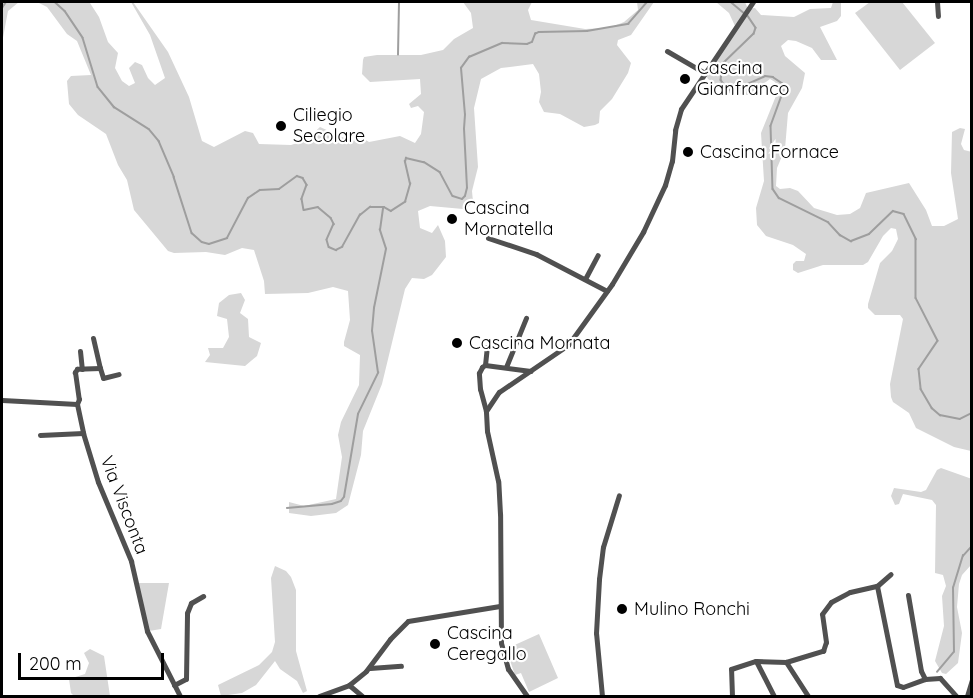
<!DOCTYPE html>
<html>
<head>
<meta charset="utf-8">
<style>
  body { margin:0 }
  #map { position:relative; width:973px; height:698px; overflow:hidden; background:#fff; font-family:Quicksand,sans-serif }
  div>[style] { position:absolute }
  .green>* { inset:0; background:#d7d7d7 }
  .stream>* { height:1.5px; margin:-0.75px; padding:0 0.75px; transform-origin:0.75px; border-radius:0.75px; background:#9e9e9e }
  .minor>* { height:5px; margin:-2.5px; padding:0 2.5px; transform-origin:2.5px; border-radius:2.5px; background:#505050 }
  .dots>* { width:16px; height:16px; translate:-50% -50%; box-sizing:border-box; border:3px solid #fff; border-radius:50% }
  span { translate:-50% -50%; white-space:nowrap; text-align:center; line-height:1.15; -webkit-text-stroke:4.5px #fff; paint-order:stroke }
  .poi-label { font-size:18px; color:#000 }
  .left { translate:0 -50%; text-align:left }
  .street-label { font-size:18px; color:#000 }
  .frame { position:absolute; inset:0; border:3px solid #000; pointer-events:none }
  .scale { position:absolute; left:18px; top:653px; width:146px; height:27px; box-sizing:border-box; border:3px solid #000; border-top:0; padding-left:8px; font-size:18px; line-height:21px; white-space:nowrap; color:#000; -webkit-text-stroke:4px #fff; paint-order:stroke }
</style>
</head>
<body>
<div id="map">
  <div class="green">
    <div style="clip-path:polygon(2px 2px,19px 2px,8px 11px,2px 43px)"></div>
    <div style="clip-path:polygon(37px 2px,90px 3px,99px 17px,108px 42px,118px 53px,115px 68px,122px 81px,129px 86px,135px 83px,129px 68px,135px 62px,142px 65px,148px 78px,155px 85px,165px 78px,150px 35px,131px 2px,133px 2px,168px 52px,189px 97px,202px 141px,214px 147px,245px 131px,253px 133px,259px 144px,291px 145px,306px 140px,320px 127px,351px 141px,364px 139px,369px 142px,400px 136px,415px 143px,421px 134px,424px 112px,418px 106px,411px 108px,409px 104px,421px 94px,420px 79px,370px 82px,362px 74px,363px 60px,364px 57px,377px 55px,421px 55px,443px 50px,454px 39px,473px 28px,471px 13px,463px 2px,532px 2px,528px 10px,531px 20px,585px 29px,609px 28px,624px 22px,638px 10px,637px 2px,654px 2px,631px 35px,618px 40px,617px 45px,631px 63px,628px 73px,612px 99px,600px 111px,599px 123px,595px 125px,584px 127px,560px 114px,544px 112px,539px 102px,541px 92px,539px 74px,533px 64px,501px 68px,481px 79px,474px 108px,478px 167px,472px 191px,473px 202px,468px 207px,463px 209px,430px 206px,418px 211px,420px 228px,432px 233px,438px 225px,445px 241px,446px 257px,432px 275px,424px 279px,412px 278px,405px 289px,382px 384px,363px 431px,361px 455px,348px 505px,336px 513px,311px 516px,289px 513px,289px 502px,304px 506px,336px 499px,342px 457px,338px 435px,341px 422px,359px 385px,360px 355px,344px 346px,344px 342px,350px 320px,348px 291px,333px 287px,308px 293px,265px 294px,264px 281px,254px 250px,242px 248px,225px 255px,206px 252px,174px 253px,168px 251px,134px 210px,127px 180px,118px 165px,106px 134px,78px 115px,69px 104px,67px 81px,71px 76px,91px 75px,77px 41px,67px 34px,47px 7px)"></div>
    <div style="clip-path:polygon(716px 2px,745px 2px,748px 9px,755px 8px,761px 15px,794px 17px,810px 9px,831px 8px,833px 2px,841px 2px,841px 16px,837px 21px,820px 27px,837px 60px,821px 60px,812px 48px,796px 41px,788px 40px,781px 46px,785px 56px,805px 73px,802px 88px,788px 113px,785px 149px,777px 168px,776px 186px,780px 189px,790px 188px,798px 191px,814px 208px,837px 215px,850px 214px,860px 208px,866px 193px,909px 183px,926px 210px,932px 226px,944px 226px,958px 219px,951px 173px,952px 132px,960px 128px,965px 129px,961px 144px,964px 150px,972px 152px,971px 451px,954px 447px,916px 428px,909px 413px,893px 402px,891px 397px,890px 384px,903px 319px,900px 315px,875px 315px,868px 308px,868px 304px,880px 263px,892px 251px,898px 239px,896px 229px,891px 228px,883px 236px,868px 262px,863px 265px,823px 265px,798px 273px,793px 270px,793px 264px,796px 261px,804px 261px,806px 254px,793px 245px,766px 236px,757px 225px,756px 208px,764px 181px,761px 133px,778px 91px,775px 82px,770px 79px,748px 95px,728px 93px,708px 79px,706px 75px,735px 26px,729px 13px)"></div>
    <div style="clip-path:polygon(870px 2px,902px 2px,935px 43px,900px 70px,855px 13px)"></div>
    <div style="clip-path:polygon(241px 293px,245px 300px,240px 313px,248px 319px,249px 337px,261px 343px,257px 356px,245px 366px,205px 362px,210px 355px,208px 348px,223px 348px,229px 337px,227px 319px,217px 316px,219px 303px,229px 295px)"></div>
    <div style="clip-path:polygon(941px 468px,972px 479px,971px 565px,962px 575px,959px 584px,957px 607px,962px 633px,958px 663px,946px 674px,942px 673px,935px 661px,944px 626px,942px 596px,946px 586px,943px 575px,935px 573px,936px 505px,932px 500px,903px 494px,899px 504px,895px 505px,891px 496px,894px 488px,921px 492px,926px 490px,937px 470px)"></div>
    <div style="clip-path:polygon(275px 566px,286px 571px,291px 577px,296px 590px,296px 651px,307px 691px,303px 693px,297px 681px,280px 669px,275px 661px,256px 685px,242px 693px,221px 696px,218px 685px,259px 665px,272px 652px,275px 642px,271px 578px)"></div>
    <div style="clip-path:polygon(137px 583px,169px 583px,161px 629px,149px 631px)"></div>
    <div style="clip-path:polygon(539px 634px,558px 678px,529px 692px,521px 673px,515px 675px,506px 649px)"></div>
    <div style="clip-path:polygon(90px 649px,104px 656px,110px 696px,74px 696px,71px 693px,69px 679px,85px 674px,89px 663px,84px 653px)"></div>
  </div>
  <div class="stream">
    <div style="left:55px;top:2px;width:13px;rotate:42deg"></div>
    <div style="left:65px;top:11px;width:32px;rotate:56deg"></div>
    <div style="left:83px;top:38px;width:51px;rotate:73deg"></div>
    <div style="left:98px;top:87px;width:26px;rotate:51deg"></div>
    <div style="left:114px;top:107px;width:41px;rotate:32.2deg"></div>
    <div style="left:149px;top:129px;width:16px;rotate:50deg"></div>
    <div style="left:159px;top:141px;width:39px;rotate:67deg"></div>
    <div style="left:174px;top:177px;width:59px;rotate:72.2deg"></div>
    <div style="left:192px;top:233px;width:13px;rotate:42deg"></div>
    <div style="left:202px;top:242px;width:7px;rotate:16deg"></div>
    <div style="left:209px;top:244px;width:19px;rotate:-18deg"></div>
    <div style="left:227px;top:238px;width:45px;rotate:-62.3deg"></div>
    <div style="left:248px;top:198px;width:14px;rotate:-34deg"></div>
    <div style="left:260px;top:190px;width:19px;rotate:-3deg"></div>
    <div style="left:279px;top:189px;width:22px;rotate:-36deg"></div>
    <div style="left:297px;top:176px;width:6px;rotate:18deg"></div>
    <div style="left:303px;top:178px;width:8px;rotate:60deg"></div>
    <div style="left:307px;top:185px;width:15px;rotate:110deg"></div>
    <div style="left:302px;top:199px;width:11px;rotate:80deg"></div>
    <div style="left:304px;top:210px;width:14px;rotate:-12deg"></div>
    <div style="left:318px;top:207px;width:17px;rotate:40deg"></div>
    <div style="left:331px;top:218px;width:7px;rotate:63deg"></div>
    <div style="left:334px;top:224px;width:17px;rotate:114deg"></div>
    <div style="left:327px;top:240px;width:7px;rotate:74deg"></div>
    <div style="left:329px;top:247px;width:8px;rotate:23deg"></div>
    <div style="left:336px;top:250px;width:7px;rotate:-27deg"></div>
    <div style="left:342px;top:247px;width:37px;rotate:-61deg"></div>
    <div style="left:360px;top:215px;width:13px;rotate:-39deg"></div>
    <div style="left:370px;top:207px;width:14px"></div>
    <div style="left:384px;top:207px;width:8px;rotate:30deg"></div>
    <div style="left:391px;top:211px;width:17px;rotate:-33deg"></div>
    <div style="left:405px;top:202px;width:19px;rotate:-74deg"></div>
    <div style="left:410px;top:184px;width:23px;rotate:-103deg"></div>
    <div style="left:405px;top:162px;width:4px;rotate:-76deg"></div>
    <div style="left:406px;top:158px;width:18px;rotate:13deg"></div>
    <div style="left:424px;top:162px;width:19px;rotate:32deg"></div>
    <div style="left:440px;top:172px;width:27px;rotate:62deg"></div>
    <div style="left:453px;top:196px;width:9px;rotate:18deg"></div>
    <div style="left:462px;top:199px;width:4px;rotate:-45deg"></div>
    <div style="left:465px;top:196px;width:8px;rotate:-76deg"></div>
    <div style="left:467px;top:188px;width:59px;rotate:-92.9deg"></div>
    <div style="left:464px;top:129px;width:14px;rotate:-86deg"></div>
    <div style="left:465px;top:115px;width:47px;rotate:-94.9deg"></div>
    <div style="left:461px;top:68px;width:14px;rotate:-54deg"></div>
    <div style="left:469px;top:57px;width:36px;rotate:-23deg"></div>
    <div style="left:502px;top:43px;width:25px;rotate:2deg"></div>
    <div style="left:527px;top:44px;width:5px;rotate:-22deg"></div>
    <div style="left:532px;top:42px;width:9px;rotate:-69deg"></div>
    <div style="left:535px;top:34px;width:4px;rotate:-27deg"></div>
    <div style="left:539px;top:32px;width:48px;rotate:-1.2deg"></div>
    <div style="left:587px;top:31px;width:42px;rotate:-9.7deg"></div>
    <div style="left:628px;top:24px;width:29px;rotate:-49deg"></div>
    <div style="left:731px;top:2px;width:17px;rotate:40deg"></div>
    <div style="left:2px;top:8px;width:7px;rotate:-56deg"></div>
    <div style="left:748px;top:16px;width:14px;rotate:56deg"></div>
    <div style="left:756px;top:28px;width:6px;rotate:108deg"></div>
    <div style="left:754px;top:34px;width:43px;rotate:135.9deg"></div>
    <div style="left:723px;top:64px;width:16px;rotate:97deg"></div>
    <div style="left:721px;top:80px;width:11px;rotate:56deg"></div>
    <div style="left:727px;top:89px;width:5px;rotate:22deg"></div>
    <div style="left:732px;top:91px;width:36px;rotate:-24deg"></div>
    <div style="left:765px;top:76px;width:8px;rotate:7deg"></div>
    <div style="left:773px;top:77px;width:11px;rotate:34deg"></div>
    <div style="left:782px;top:83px;width:10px;rotate:84deg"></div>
    <div style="left:783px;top:93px;width:35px;rotate:110deg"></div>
    <div style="left:771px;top:126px;width:63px;rotate:88.2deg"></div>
    <div style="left:773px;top:189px;width:11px;rotate:56deg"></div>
    <div style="left:779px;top:198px;width:55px;rotate:26.1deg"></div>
    <div style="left:828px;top:222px;width:18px;rotate:47deg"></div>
    <div style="left:840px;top:235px;width:13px;rotate:29deg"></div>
    <div style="left:851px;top:241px;width:19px;rotate:-21deg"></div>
    <div style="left:869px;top:234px;width:33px;rotate:-44deg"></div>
    <div style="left:893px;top:211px;width:11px;rotate:15deg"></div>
    <div style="left:904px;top:214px;width:28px;rotate:64deg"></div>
    <div style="left:916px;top:239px;width:59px;rotate:90deg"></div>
    <div style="left:916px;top:298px;width:48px;rotate:62.9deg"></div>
    <div style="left:938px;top:341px;width:34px;rotate:124deg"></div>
    <div style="left:919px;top:369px;width:20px;rotate:84deg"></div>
    <div style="left:921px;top:389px;width:22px;rotate:60deg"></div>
    <div style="left:932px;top:408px;width:11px;rotate:41deg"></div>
    <div style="left:940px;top:415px;width:20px;rotate:11deg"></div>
    <div style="left:960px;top:419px;width:13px;rotate:-27deg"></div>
    <div style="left:398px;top:55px;width:53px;rotate:-88.9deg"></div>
    <div style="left:287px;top:508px;width:45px;rotate:-5.1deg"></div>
    <div style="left:332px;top:504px;width:9px;rotate:-18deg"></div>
    <div style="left:341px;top:501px;width:5px;rotate:-53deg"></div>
    <div style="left:344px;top:497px;width:84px;rotate:-80.4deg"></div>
    <div style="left:358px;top:414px;width:46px;rotate:-64deg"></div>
    <div style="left:378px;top:373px;width:42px;rotate:-98.1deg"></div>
    <div style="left:372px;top:331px;width:23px;rotate:-85deg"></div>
    <div style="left:374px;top:308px;width:60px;rotate:-78.5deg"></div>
    <div style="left:386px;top:249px;width:20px;rotate:-108deg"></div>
    <div style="left:380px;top:230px;width:22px;rotate:-82deg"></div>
    <div style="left:937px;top:672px;width:26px;rotate:-50deg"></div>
    <div style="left:954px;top:652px;width:64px;rotate:-90.9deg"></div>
    <div style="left:953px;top:588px;width:34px;rotate:-73deg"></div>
    <div style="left:963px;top:556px;width:13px;rotate:-48deg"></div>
  </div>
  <div class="minor">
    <div style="left:937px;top:2px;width:14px;rotate:86deg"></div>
    <div style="left:667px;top:51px;width:44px;rotate:30.1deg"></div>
    <div style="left:488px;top:238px;width:51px;rotate:18.4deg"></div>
    <div style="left:536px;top:254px;width:80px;rotate:27.5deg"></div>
    <div style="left:585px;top:279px;width:27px;rotate:-62deg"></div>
    <div style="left:93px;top:338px;width:31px;rotate:77deg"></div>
    <div style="left:100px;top:368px;width:23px;rotate:178deg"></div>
    <div style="left:77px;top:369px;width:4px;rotate:124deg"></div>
    <div style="left:75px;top:372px;width:27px;rotate:82deg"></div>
    <div style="left:79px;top:399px;width:5px;rotate:112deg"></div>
    <div style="left:77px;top:404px;width:30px;rotate:78deg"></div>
    <div style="left:83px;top:433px;width:51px;rotate:73deg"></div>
    <div style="left:98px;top:482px;width:86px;rotate:67.3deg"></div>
    <div style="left:131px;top:561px;width:72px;rotate:77.1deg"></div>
    <div style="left:147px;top:631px;width:73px;rotate:63.1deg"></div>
    <div style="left:80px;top:351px;width:18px;rotate:84deg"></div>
    <div style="left:485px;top:365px;width:18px;rotate:-84deg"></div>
    <div style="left:506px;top:367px;width:53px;rotate:-67.8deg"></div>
    <div style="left:100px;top:368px;width:10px;rotate:73deg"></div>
    <div style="left:103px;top:378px;width:16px;rotate:-14deg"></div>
    <div style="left:2px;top:400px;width:75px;rotate:3.1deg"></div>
    <div style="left:486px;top:411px;width:23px;rotate:-105deg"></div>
    <div style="left:480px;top:389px;width:16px;rotate:-94deg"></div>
    <div style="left:479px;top:373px;width:7px;rotate:-63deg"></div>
    <div style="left:482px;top:367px;width:4px;rotate:-34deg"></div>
    <div style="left:485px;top:365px;width:46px;rotate:7.4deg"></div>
    <div style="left:40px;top:435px;width:43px;rotate:-2.7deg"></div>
    <div style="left:877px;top:586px;width:101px;rotate:78.6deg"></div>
    <div style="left:897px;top:685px;width:6px;rotate:18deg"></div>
    <div style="left:903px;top:687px;width:23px;rotate:-20deg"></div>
    <div style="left:925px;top:679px;width:15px;rotate:-4deg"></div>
    <div style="left:940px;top:678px;width:24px;rotate:48deg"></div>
    <div style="left:908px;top:595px;width:77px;rotate:80.3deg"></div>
    <div style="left:921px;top:671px;width:9px;rotate:63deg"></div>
    <div style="left:756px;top:661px;width:39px;rotate:63deg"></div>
    <div style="left:786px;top:662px;width:39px;rotate:-17deg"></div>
    <div style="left:823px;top:651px;width:9px;rotate:-72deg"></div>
    <div style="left:826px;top:642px;width:28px;rotate:-98deg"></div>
    <div style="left:822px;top:614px;width:15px;rotate:-53deg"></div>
    <div style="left:831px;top:602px;width:21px;rotate:-28deg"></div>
    <div style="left:850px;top:592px;width:28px;rotate:-13deg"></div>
    <div style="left:877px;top:586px;width:18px;rotate:-41deg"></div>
    <div style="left:370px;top:668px;width:31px;rotate:-4deg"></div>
    <div style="left:174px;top:685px;width:13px;rotate:-27deg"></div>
    <div style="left:186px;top:679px;width:66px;rotate:-89.1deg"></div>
    <div style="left:187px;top:613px;width:11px;rotate:-68deg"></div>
    <div style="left:191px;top:603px;width:14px;rotate:-30deg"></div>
    <div style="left:349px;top:685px;width:17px;rotate:40deg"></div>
    <div style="left:319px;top:696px;width:32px;rotate:-20deg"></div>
    <div style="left:349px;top:685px;width:22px;rotate:-39deg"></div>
    <div style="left:366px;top:671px;width:40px;rotate:-53deg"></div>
    <div style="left:390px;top:639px;width:25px;rotate:-45deg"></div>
    <div style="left:408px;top:621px;width:93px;rotate:-9.3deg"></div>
    <div style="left:527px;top:696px;width:33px;rotate:-125deg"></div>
    <div style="left:508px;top:669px;width:27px;rotate:-105deg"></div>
    <div style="left:501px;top:643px;width:129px;rotate:-90.4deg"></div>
    <div style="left:500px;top:514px;width:33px;rotate:-93deg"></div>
    <div style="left:498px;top:481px;width:51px;rotate:-102.4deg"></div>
    <div style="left:487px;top:431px;width:20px;rotate:-93deg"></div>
    <div style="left:486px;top:411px;width:23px;rotate:-56deg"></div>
    <div style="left:499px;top:392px;width:83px;rotate:-34.3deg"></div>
    <div style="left:568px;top:345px;width:75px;rotate:-54.2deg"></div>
    <div style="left:612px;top:284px;width:61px;rotate:-59.2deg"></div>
    <div style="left:643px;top:232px;width:52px;rotate:-64.9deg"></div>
    <div style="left:665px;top:185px;width:25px;rotate:-74deg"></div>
    <div style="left:672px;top:161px;width:31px;rotate:-84deg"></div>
    <div style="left:675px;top:130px;width:22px;rotate:-74deg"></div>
    <div style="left:681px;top:109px;width:129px;rotate:-56.1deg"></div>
    <div style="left:602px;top:696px;width:63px;rotate:-95.4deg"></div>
    <div style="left:596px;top:633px;width:54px;rotate:-86.8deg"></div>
    <div style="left:599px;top:579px;width:32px;rotate:-83deg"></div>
    <div style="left:603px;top:547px;width:54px;rotate:-72.9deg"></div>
    <div style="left:732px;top:696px;width:27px;rotate:-92deg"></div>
    <div style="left:731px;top:669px;width:26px;rotate:-18deg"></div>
    <div style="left:756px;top:661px;width:30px;rotate:2deg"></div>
    <div style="left:786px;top:662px;width:40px;rotate:57.1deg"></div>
    <div style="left:967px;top:696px;width:17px;rotate:-73deg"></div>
  </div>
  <div class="dots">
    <div style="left:685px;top:79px;background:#000"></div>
    <div style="left:281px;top:126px;background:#000"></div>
    <div style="left:688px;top:152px;background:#000"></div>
    <div style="left:452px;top:219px;background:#000"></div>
    <div style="left:457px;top:343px;background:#000"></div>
    <div style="left:622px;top:609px;background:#000"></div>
    <div style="left:435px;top:644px;background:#000"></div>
  </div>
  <div class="poi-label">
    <span class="left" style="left:697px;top:79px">Cascina<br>Gianfranco</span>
    <span class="left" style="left:293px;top:126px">Ciliegio<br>Secolare</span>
    <span class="left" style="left:700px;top:152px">Cascina Fornace</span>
    <span class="left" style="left:464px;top:219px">Cascina<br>Mornatella</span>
    <span class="left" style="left:469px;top:343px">Cascina Mornata</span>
    <span class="left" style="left:634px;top:609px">Mulino Ronchi</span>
    <span class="left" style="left:447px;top:644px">Cascina<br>Ceregallo</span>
  </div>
  <div class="street-label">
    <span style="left:124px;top:505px;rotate:69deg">Via Visconta</span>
  </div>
  <div class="frame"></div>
  <div class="scale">200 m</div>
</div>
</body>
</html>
